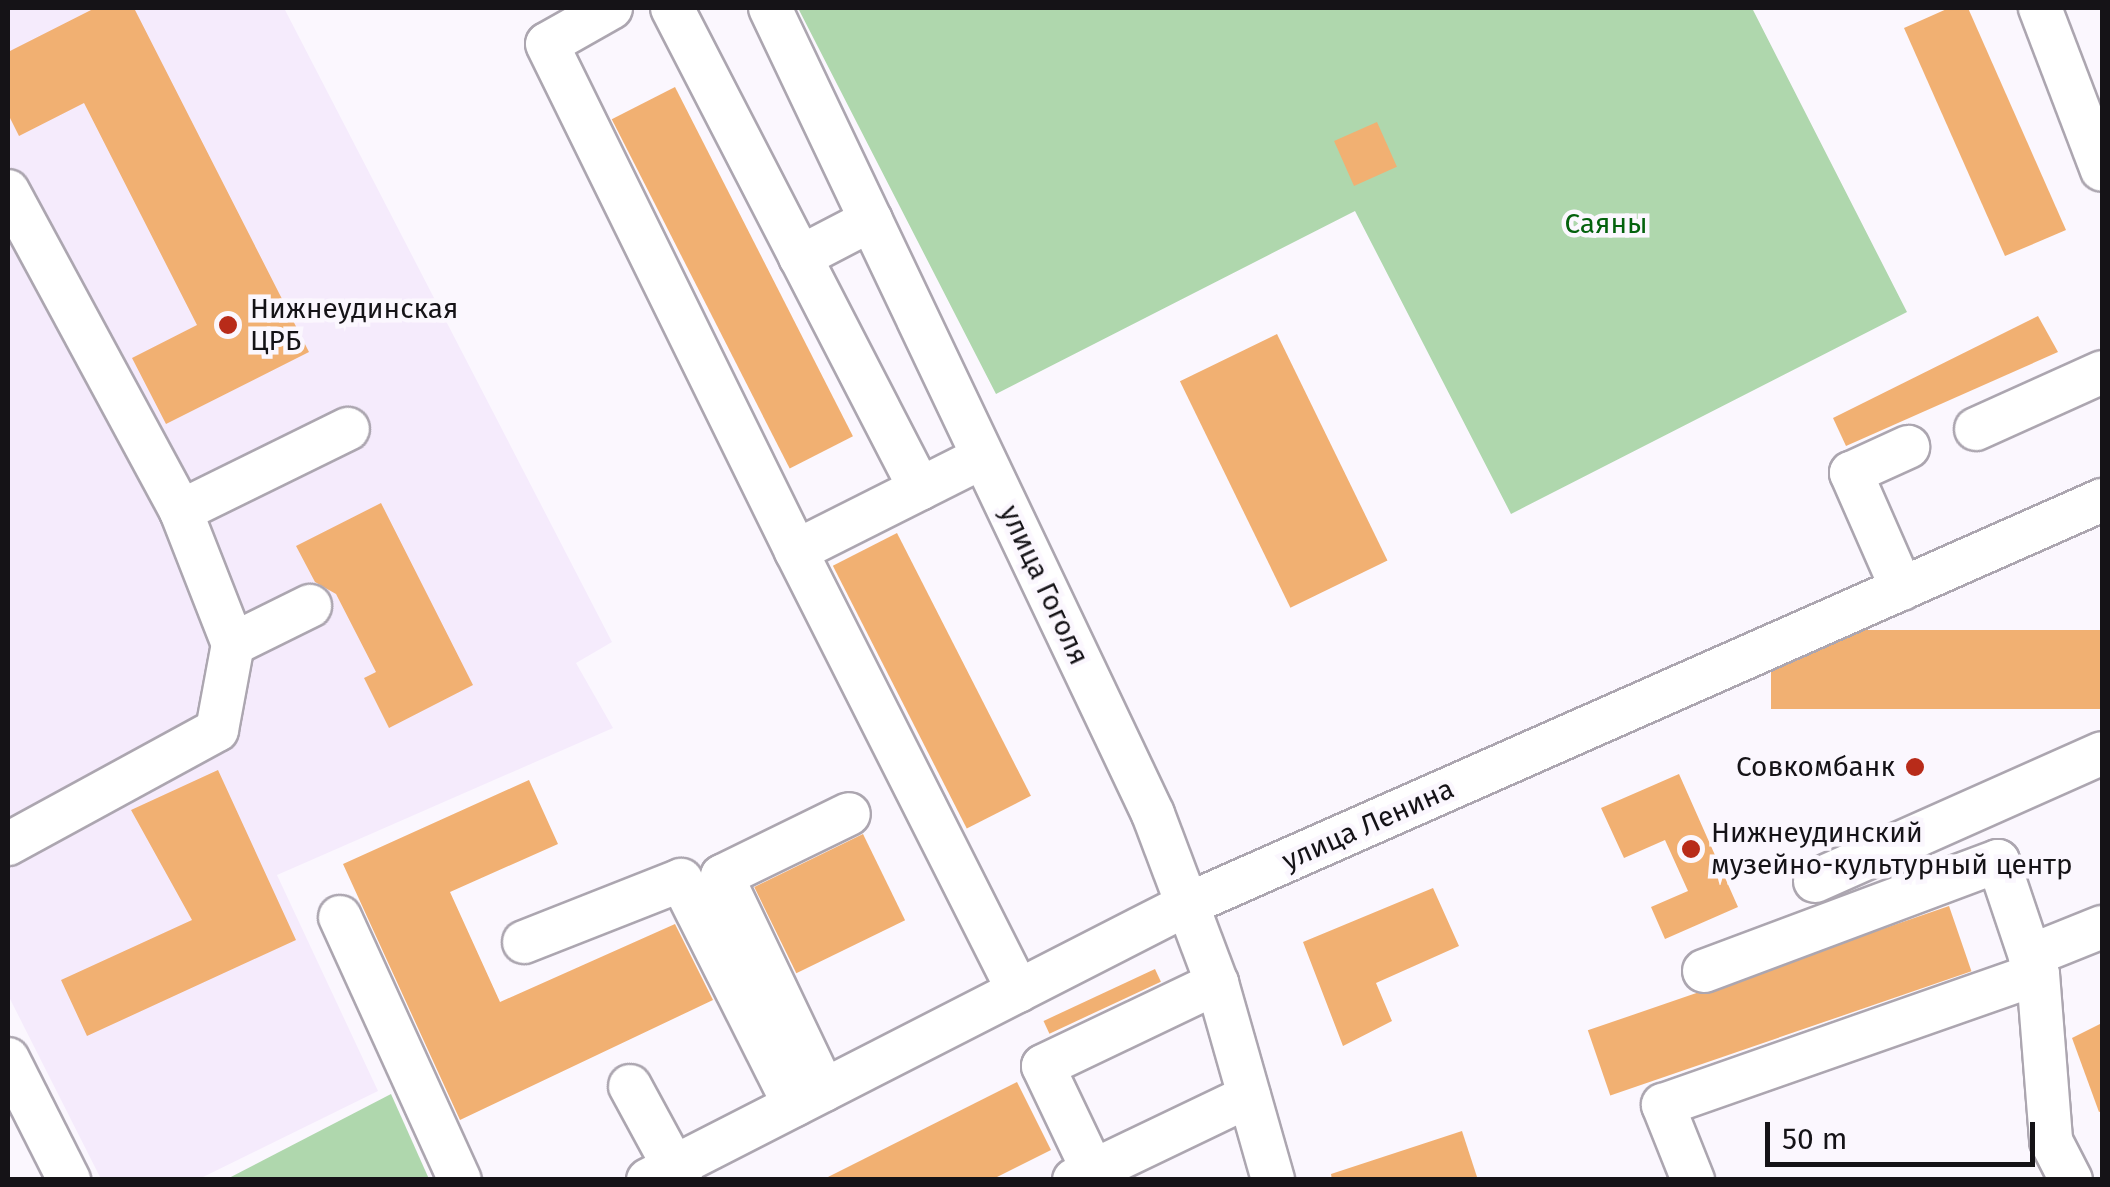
<!DOCTYPE html>
<html>
<head>
<meta charset="utf-8">
<style>
  body { margin:0 }
  #map { position:relative; width:2110px; height:1187px; overflow:hidden; background:#fbf7fe; font-family:"Fira Sans",sans-serif }
  div>[style] { position:absolute }
  .built>* { inset:0; background:#f5ebfc }
  .green>* { inset:0; background:#afd7ad }
  .building>* { inset:0; background:#f1b072; transform-origin:0 0 }
  .roads { filter:drop-shadow(2px 0 #aca6b0) drop-shadow(-2px 0 #aca6b0) drop-shadow(0 2px #aca6b0) drop-shadow(0 -2px #aca6b0) }
  .minor>* { height:42px; margin:-21px; padding:0 21px; transform-origin:21px; border-radius:21px; background:#fff }
  .dots>* { width:28px; height:28px; translate:-50% -50%; box-sizing:border-box; border:5px solid #fbf7fe; border-radius:50% }
  span { translate:-50% -50%; white-space:nowrap; text-align:center; line-height:1.15; -webkit-text-stroke:9px #fbf7fe; paint-order:stroke }
  .park-label { font-size:28px; color:#04610d }
  .poi-label { font-size:28px; color:#151317 }
  .left { translate:0 -50%; text-align:left }
  .right { translate:-100% -50%; text-align:right }
  .street-label { font-size:28px; color:#151317 }
  .frame { position:absolute; inset:0; border:10px solid #151317; pointer-events:none }
  .scale { position:absolute; left:1765px; top:1122px; width:270px; height:45px; box-sizing:border-box; border:5px solid #151317; border-top:0; padding-left:12px; font-size:30px; line-height:35px; white-space:nowrap; color:#151317; -webkit-text-stroke:8px #fbf7fe; paint-order:stroke }
</style>
</head>
<body>
<div id="map">
  <div class="built">
    <div style="clip-path:polygon(8px 8px,284px 8px,612px 642px,576px 663px,613px 728px,277px 875px,378px 1091px,199px 1179px,101px 1179px,8px 995px)"></div>
  </div>
  <div class="green">
    <div style="clip-path:polygon(798px 8px,1752px 8px,1907px 312px,1511px 514px,1355px 211px,996px 394px)"></div>
    <div style="clip-path:polygon(391px 1094px,429px 1179px,227px 1179px)"></div>
  </div>
  <div class="building">
    <div style="clip-path:polygon(95px 8px,134px 8px,309px 352px,166px 424px,132px 358px,197px 325px,84px 103px,19px 136px,8px 114px,8px 52px)"></div>
    <div style="clip-path:polygon(1949px 8px,1968px 8px,2066px 230px,2005px 256px,1904px 28px)"></div>
    <div style="left:675px;top:87px;width:392px;height:71px;rotate:63deg"></div>
    <div style="left:1377px;top:122px;width:49px;height:47px;rotate:66deg"></div>
    <div style="clip-path:polygon(2038px 316px,2058px 352px,1846px 446px,1833px 418px)"></div>
    <div style="left:1277px;top:334px;width:252px;height:108px;rotate:64deg"></div>
    <div style="clip-path:polygon(381px 503px,473px 685px,389px 728px,364px 678px,376px 672px,336px 594px,315px 582px,296px 546px)"></div>
    <div style="left:897px;top:533px;width:295px;height:72px;rotate:63deg"></div>
    <div style="left:2102px;top:630px;width:79px;height:331px;rotate:90deg"></div>
    <div style="clip-path:polygon(218px 770px,296px 940px,87px 1036px,61px 980px,192px 920px,131px 810px)"></div>
    <div style="clip-path:polygon(1679px 774px,1738px 907px,1665px 939px,1651px 907px,1688px 891px,1665px 840px,1624px 858px,1601px 808px)"></div>
    <div style="clip-path:polygon(529px 780px,558px 844px,450px 892px,500px 1002px,675px 924px,713px 1000px,460px 1120px,343px 864px)"></div>
    <div style="left:863px;top:834px;width:96px;height:121px;rotate:64deg"></div>
    <div style="clip-path:polygon(1433px 888px,1459px 946px,1376px 983px,1392px 1021px,1343px 1046px,1303px 942px)"></div>
    <div style="left:1949px;top:906px;width:69px;height:382px;rotate:71deg"></div>
    <div style="left:1155px;top:969px;width:14px;height:123px;rotate:65deg"></div>
    <div style="clip-path:polygon(2102px 1023px,2102px 1111px,2099px 1112px,2072px 1038px)"></div>
    <div style="clip-path:polygon(1017px 1082px,1051px 1150px,991px 1180px,822px 1180px)"></div>
    <div style="clip-path:polygon(1462px 1131px,1478px 1180px,1332px 1180px,1331px 1174px)"></div>
  </div>
  <div class="roads">
    <div class="minor">
      <div style="left:611px;top:8px;width:73px;rotate:150.6deg"></div>
      <div style="left:547px;top:44px;width:565px;rotate:63.84deg"></div>
      <div style="left:796px;top:551px;width:209px;rotate:-26.7deg"></div>
      <div style="left:672px;top:8px;width:541px;rotate:62.72deg"></div>
      <div style="left:770px;top:8px;width:892px;rotate:64.58deg"></div>
      <div style="left:1153px;top:814px;width:181px;rotate:69.3deg"></div>
      <div style="left:1217px;top:983px;width:205px;rotate:74.1deg"></div>
      <div style="left:2040px;top:8px;width:173px;rotate:69.1deg"></div>
      <div style="left:8px;top:191px;width:364px;rotate:61.6deg"></div>
      <div style="left:800px;top:257px;width:80px;rotate:-27.5deg"></div>
      <div style="left:1976px;top:429px;width:138px;rotate:-24.3deg"></div>
      <div style="left:796px;top:551px;width:493px;rotate:63.2deg"></div>
      <div style="left:1902px;top:589px;width:127px;rotate:-113.7deg"></div>
      <div style="left:1851px;top:473px;width:63px;rotate:-24.5deg"></div>
      <div style="left:233px;top:644px;width:86px;rotate:-26.3deg"></div>
      <div style="left:8px;top:844px;width:238px;rotate:-28.6deg"></div>
      <div style="left:217px;top:730px;width:87px;rotate:-79.5deg"></div>
      <div style="left:233px;top:644px;width:143px;rotate:-111.4deg"></div>
      <div style="left:181px;top:511px;width:186px;rotate:-26.2deg"></div>
      <div style="left:1815px;top:881px;width:314px;rotate:-24deg"></div>
      <div style="left:340px;top:917px;width:289px;rotate:65.5deg"></div>
      <div style="left:524px;top:942px;width:169px;rotate:-21.5deg"></div>
      <div style="left:681px;top:880px;width:252px;rotate:63.3deg"></div>
      <div style="left:1704px;top:971px;width:314px;rotate:-20.5deg"></div>
      <div style="left:1998px;top:861px;width:100px;rotate:71.4deg"></div>
      <div style="left:2038px;top:974px;width:168px;rotate:85.5deg"></div>
      <div style="left:2051px;top:1141px;width:44px;rotate:62.9deg"></div>
      <div style="left:8px;top:1059px;width:136px;rotate:63.2deg"></div>
      <div style="left:630px;top:1086px;width:107px;rotate:61.5deg"></div>
      <div style="left:824px;top:1090px;width:237px;rotate:-115.5deg"></div>
      <div style="left:722px;top:876px;width:141px;rotate:-26deg"></div>
      <div style="left:1093px;top:1171px;width:116px;rotate:-115.5deg"></div>
      <div style="left:1043px;top:1066px;width:193px;rotate:-25.5deg"></div>
      <div style="left:648px;top:1180px;width:604px;rotate:-27.07deg"></div>
      <div style="left:1186px;top:905px;width:1002px;rotate:-23.85deg"></div>
      <div style="left:1074px;top:1180px;width:194px;rotate:-25.6deg"></div>
      <div style="left:1693px;top:1180px;width:81px;rotate:-111.8deg"></div>
      <div style="left:1663px;top:1105px;width:397px;rotate:-19.3deg"></div>
      <div style="left:2038px;top:974px;width:20px;rotate:-114deg"></div>
      <div style="left:2030px;top:956px;width:78px;rotate:-21.9deg"></div>
    </div>
  </div>
  <div class="dots">
    <div style="left:228px;top:325px;background:#b82b19"></div>
    <div style="left:1915px;top:767px;background:#b82b19"></div>
    <div style="left:1691px;top:849px;background:#b82b19"></div>
  </div>
  <div class="park-label">
    <span style="left:1606px;top:224px">Саяны</span>
  </div>
  <div class="poi-label">
    <span class="left" style="left:250px;top:325px">Нижнеудинская<br>ЦРБ</span>
    <span class="right" style="left:1895px;top:767px">Совкомбанк</span>
    <span class="left" style="left:1711px;top:849px">Нижнеудинский<br>музейно-культурный центр</span>
  </div>
  <div class="street-label">
    <span style="left:1044px;top:585px;rotate:65deg">улица Гоголя</span>
    <span style="left:1368px;top:825px;rotate:-24deg">улица Ленина</span>
  </div>
  <div class="frame"></div>
  <div class="scale">50 m</div>
</div>
</body>
</html>
